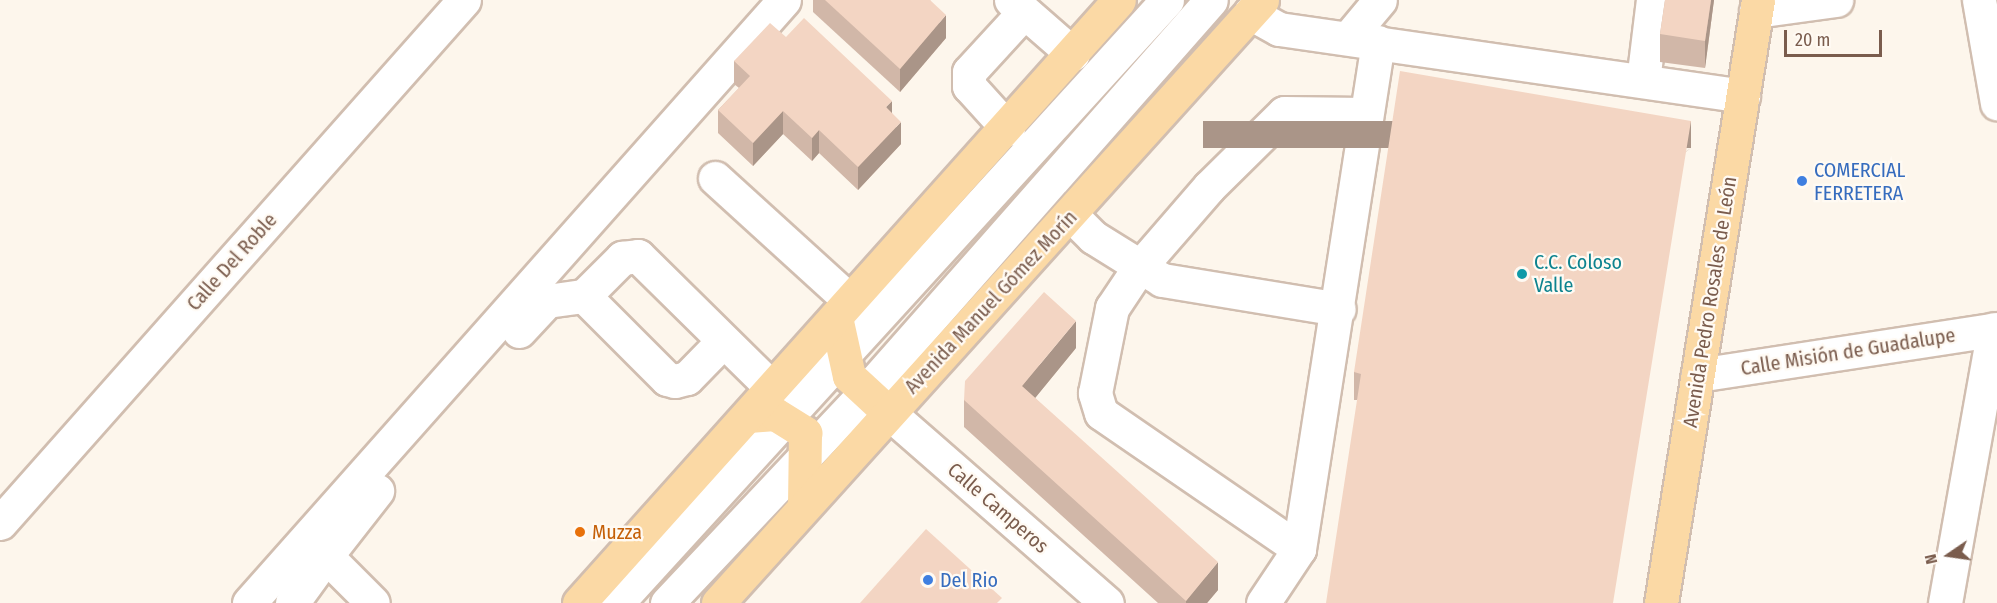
<!DOCTYPE html>
<html>
<head>
<meta charset="utf-8">
<style>
  body { margin:0 }
  #map { position:relative; width:1997px; height:603px; overflow:hidden; background:#fdf6ec; font-family:"Fira Sans Condensed",sans-serif }
  div>[style] { position:absolute }
  .roads { filter:drop-shadow(2px 0 #d1beb0) drop-shadow(-2px 0 #d1beb0) drop-shadow(0 2px #d1beb0) drop-shadow(0 -2px #d1beb0) }
  .minor>* { height:33px; margin:-16.5px; padding:0 16.5px; transform-origin:16.5px; border-radius:16.5px; background:#fff }
  .major>* { height:33px; margin:-16.5px; padding:0 16.5px; transform-origin:16.5px; border-radius:16.5px; background:#fbd9a5 }
  .wall>* { inset:0; background:#d1b7a8 }
  .shaded-wall>* { inset:0; background:#aa9588; transform-origin:0 0 }
  .building>* { inset:0; background:#f3d5c3 }
  .dots>* { width:16px; height:16px; translate:-50% -50%; box-sizing:border-box; border:3px solid #fffaf3; border-radius:50% }
  span { translate:-50% -50%; white-space:nowrap; text-align:center; line-height:1.15; -webkit-text-stroke:4.5px #fffaf3; paint-order:stroke }
  .shop-label { font-size:20px; color:#366cbe }
  .left { translate:0 -50%; text-align:left }
  .street-label { font-size:20px; color:#7a5c4d }
  .culture-label { font-size:20px; color:#0d838f }
  .food-label { font-size:20px; color:#c56008 }
  .north { position:absolute; left:1919px; top:525px; width:60px; height:60px; -webkit-text-stroke:4px #fffaf3; paint-order:stroke; rotate:257deg; font-size:16px; font-weight:700; line-height:24px; text-align:center; color:#7a5c4d }
  .north::after { content:''; display:block; margin:auto; width:21px; height:27px; background:#7a5c4d; clip-path:polygon(50% 0,100% 100%,50% 72%,0 100%) }
  .scale { position:absolute; left:1784px; top:30px; width:98px; height:27px; box-sizing:border-box; border:3px solid #7a5c4d; border-top:0; padding-left:8px; font-size:18px; line-height:21px; white-space:nowrap; color:#7a5c4d; -webkit-text-stroke:4px #fffaf3; paint-order:stroke }
</style>
</head>
<body>
<div id="map">
  <div class="roads">
    <div class="minor">
      <div style="left:1011px;top:0;width:82px;rotate:41.1deg"></div>
      <div style="left:1979px;top:0;width:105px;rotate:80.1deg"></div>
      <div style="left:1756px;top:11px;width:81px;rotate:-7.8deg"></div>
      <div style="left:1250px;top:13px;width:33px;rotate:29deg"></div>
      <div style="left:1279px;top:29px;width:469px;rotate:8.2deg"></div>
      <div style="left:1349px;top:37px;width:48px;rotate:-50deg"></div>
      <div style="left:1643px;top:81px;width:82px;rotate:-83deg"></div>
      <div style="left:1008px;top:129px;width:58px;rotate:-132.2deg"></div>
      <div style="left:969px;top:86px;width:14px;rotate:-90deg"></div>
      <div style="left:969px;top:72px;width:81px;rotate:-47.5deg"></div>
      <div style="left:715px;top:178px;width:183px;rotate:42.3deg"></div>
      <div style="left:1071px;top:215px;width:31px;rotate:45deg"></div>
      <div style="left:1093px;top:237px;width:81px;rotate:31.9deg"></div>
      <div style="left:1162px;top:280px;width:179px;rotate:9.3deg"></div>
      <div style="left:584px;top:296px;width:54px;rotate:-45deg"></div>
      <div style="left:622px;top:258px;width:16px;rotate:-7deg"></div>
      <div style="left:638px;top:256px;width:191px;rotate:44.6deg"></div>
      <div style="left:519px;top:331px;width:41px;rotate:-47deg"></div>
      <div style="left:547px;top:301px;width:37px;rotate:-8deg"></div>
      <div style="left:584px;top:296px;width:117px;rotate:45deg"></div>
      <div style="left:667px;top:379px;width:8px;rotate:14deg"></div>
      <div style="left:675px;top:381px;width:12px;rotate:-14deg"></div>
      <div style="left:687px;top:378px;width:50px;rotate:-45.8deg"></div>
      <div style="left:1698px;top:375px;width:303px;rotate:-8.7deg"></div>
      <div style="left:889px;top:413px;width:289px;rotate:41.1deg"></div>
      <div style="left:0;top:523px;width:699px;rotate:-48.42deg"></div>
      <div style="left:1299px;top:549px;width:240px;rotate:-145.5deg"></div>
      <div style="left:1101px;top:413px;width:21px;rotate:-107deg"></div>
      <div style="left:1095px;top:393px;width:87px;rotate:-78.7deg"></div>
      <div style="left:1112px;top:308px;width:47px;rotate:-56.3deg"></div>
      <div style="left:1138px;top:269px;width:108px;rotate:-49.1deg"></div>
      <div style="left:1209px;top:187px;width:105px;rotate:-44.6deg"></div>
      <div style="left:1284px;top:113px;width:80px;rotate:0.7deg"></div>
      <div style="left:326px;top:556px;width:83px;rotate:-51.9deg"></div>
      <div style="left:249px;top:603px;width:806px;rotate:-48.42deg"></div>
      <div style="left:292px;top:603px;width:58px;rotate:-54.1deg"></div>
      <div style="left:326px;top:556px;width:66px;rotate:45deg"></div>
      <div style="left:617px;top:603px;width:816px;rotate:-47.63deg"></div>
      <div style="left:667px;top:603px;width:286px;rotate:-46.7deg"></div>
      <div style="left:863px;top:395px;width:526px;rotate:-48.62deg"></div>
      <div style="left:1263px;top:603px;width:65px;rotate:-56.3deg"></div>
      <div style="left:1299px;top:549px;width:513px;rotate:-81.14deg"></div>
      <div style="left:1945px;top:603px;width:278px;rotate:-79.9deg"></div>
    </div>
    <div class="major">
      <div style="left:836px;top:317px;width:60px;rotate:77.6deg"></div>
      <div style="left:849px;top:376px;width:54px;rotate:42.8deg"></div>
      <div style="left:748px;top:416px;width:27px;rotate:-4deg"></div>
      <div style="left:775px;top:414px;width:36px;rotate:32deg"></div>
      <div style="left:805px;top:433px;width:72px;rotate:90.8deg"></div>
      <div style="left:579px;top:603px;width:809px;rotate:-48.15deg"></div>
      <div style="left:718px;top:603px;width:812px;rotate:-47.94deg"></div>
      <div style="left:1661px;top:603px;width:611px;rotate:-80.86deg"></div>
    </div>
  </div>
  <div class="wall">
    <div style="clip-path:polygon(813px 0,930px 0,946px 38px,900px 92px,813px 12px)"></div>
    <div style="clip-path:polygon(1665px 0,1714px 0,1705px 68px,1660px 62px,1660px 34px)"></div>
    <div style="clip-path:polygon(786px 37px,892px 113px,901px 144px,858px 190px,819px 153px,812px 161px,783px 134px,753px 166px,718px 133px,718px 110px,739px 88px,734px 84px,734px 61px)"></div>
    <div style="clip-path:polygon(1691px 148px,1357px 400px,1354px 400px,1354px 372px)"></div>
    <div style="clip-path:polygon(1076px 348px,1035px 398px,1218px 590px,1207px 603px,1158px 603px,964px 427px,964px 400px)"></div>
  </div>
  <div class="shaded-wall">
    <div style="clip-path:polygon(1711px 0,1714px 0,1705px 68px,1705px 41px)"></div>
    <div style="clip-path:polygon(946px 15px,946px 38px,900px 92px,900px 69px)"></div>
    <div style="clip-path:polygon(892px 101px,892px 124px,886px 107px)"></div>
    <div style="clip-path:polygon(783px 111px,783px 134px,753px 166px,753px 143px)"></div>
    <div style="left:1691px;top:121px;width:27px;height:488px;rotate:90deg"></div>
    <div style="clip-path:polygon(901px 122px,901px 144px,858px 190px,858px 167px)"></div>
    <div style="clip-path:polygon(819px 130px,819px 153px,812px 161px,812px 138px)"></div>
    <div style="clip-path:polygon(1076px 321px,1076px 348px,1022px 414px,1022px 386px)"></div>
    <div style="clip-path:polygon(1218px 562px,1218px 590px,1207px 603px,1186px 603px,1186px 601px)"></div>
  </div>
  <div class="building">
    <div style="clip-path:polygon(825px 0,930px 0,946px 15px,900px 69px)"></div>
    <div style="clip-path:polygon(1665px 0,1711px 0,1705px 41px,1660px 34px)"></div>
    <div style="clip-path:polygon(804px 18px,892px 101px,886px 107px,901px 122px,858px 167px,819px 130px,812px 138px,783px 111px,753px 143px,718px 110px,750px 76px,734px 61px,770px 23px,786px 37px)"></div>
    <div style="clip-path:polygon(1400px 71px,1691px 121px,1613px 603px,1326px 603px,1361px 374px,1354px 372px)"></div>
    <div style="clip-path:polygon(1044px 292px,1076px 321px,1022px 386px,1218px 562px,1186px 601px,964px 400px,965px 381px)"></div>
    <div style="clip-path:polygon(926px 529px,1002px 598px,997px 603px,860px 603px)"></div>
  </div>
  <div class="dots">
    <div style="left:1802px;top:181px;background:#3f7fe0"></div>
    <div style="left:1522px;top:274px;background:#0f9aa8"></div>
    <div style="left:580px;top:532px;background:#e8710a"></div>
    <div style="left:928px;top:580px;background:#3f7fe0"></div>
  </div>
  <div class="shop-label">
    <span class="left" style="left:1814px;top:182px">COMERCIAL<br>FERRETERA</span>
    <span class="left" style="left:940px;top:580px">Del Rio</span>
  </div>
  <div class="street-label">
    <span style="left:232px;top:262px;rotate:-48deg">Calle Del Roble</span>
    <span style="left:991px;top:302px;rotate:-47deg">Avenida Manuel Gómez Morín</span>
    <span style="left:1710px;top:302px;rotate:-81deg">Avenida Pedro Rosales de León</span>
    <span style="left:1848px;top:352px;rotate:-9deg">Calle Misión de Guadalupe</span>
    <span style="left:998px;top:508px;rotate:41deg">Calle Camperos</span>
  </div>
  <div class="culture-label">
    <span class="left" style="left:1534px;top:274px">C.C. Coloso<br>Valle</span>
  </div>
  <div class="food-label">
    <span class="left" style="left:592px;top:532px">Muzza</span>
  </div>
  <div class="north">N</div>
  <div class="scale">20 m</div>
</div>
</body>
</html>
